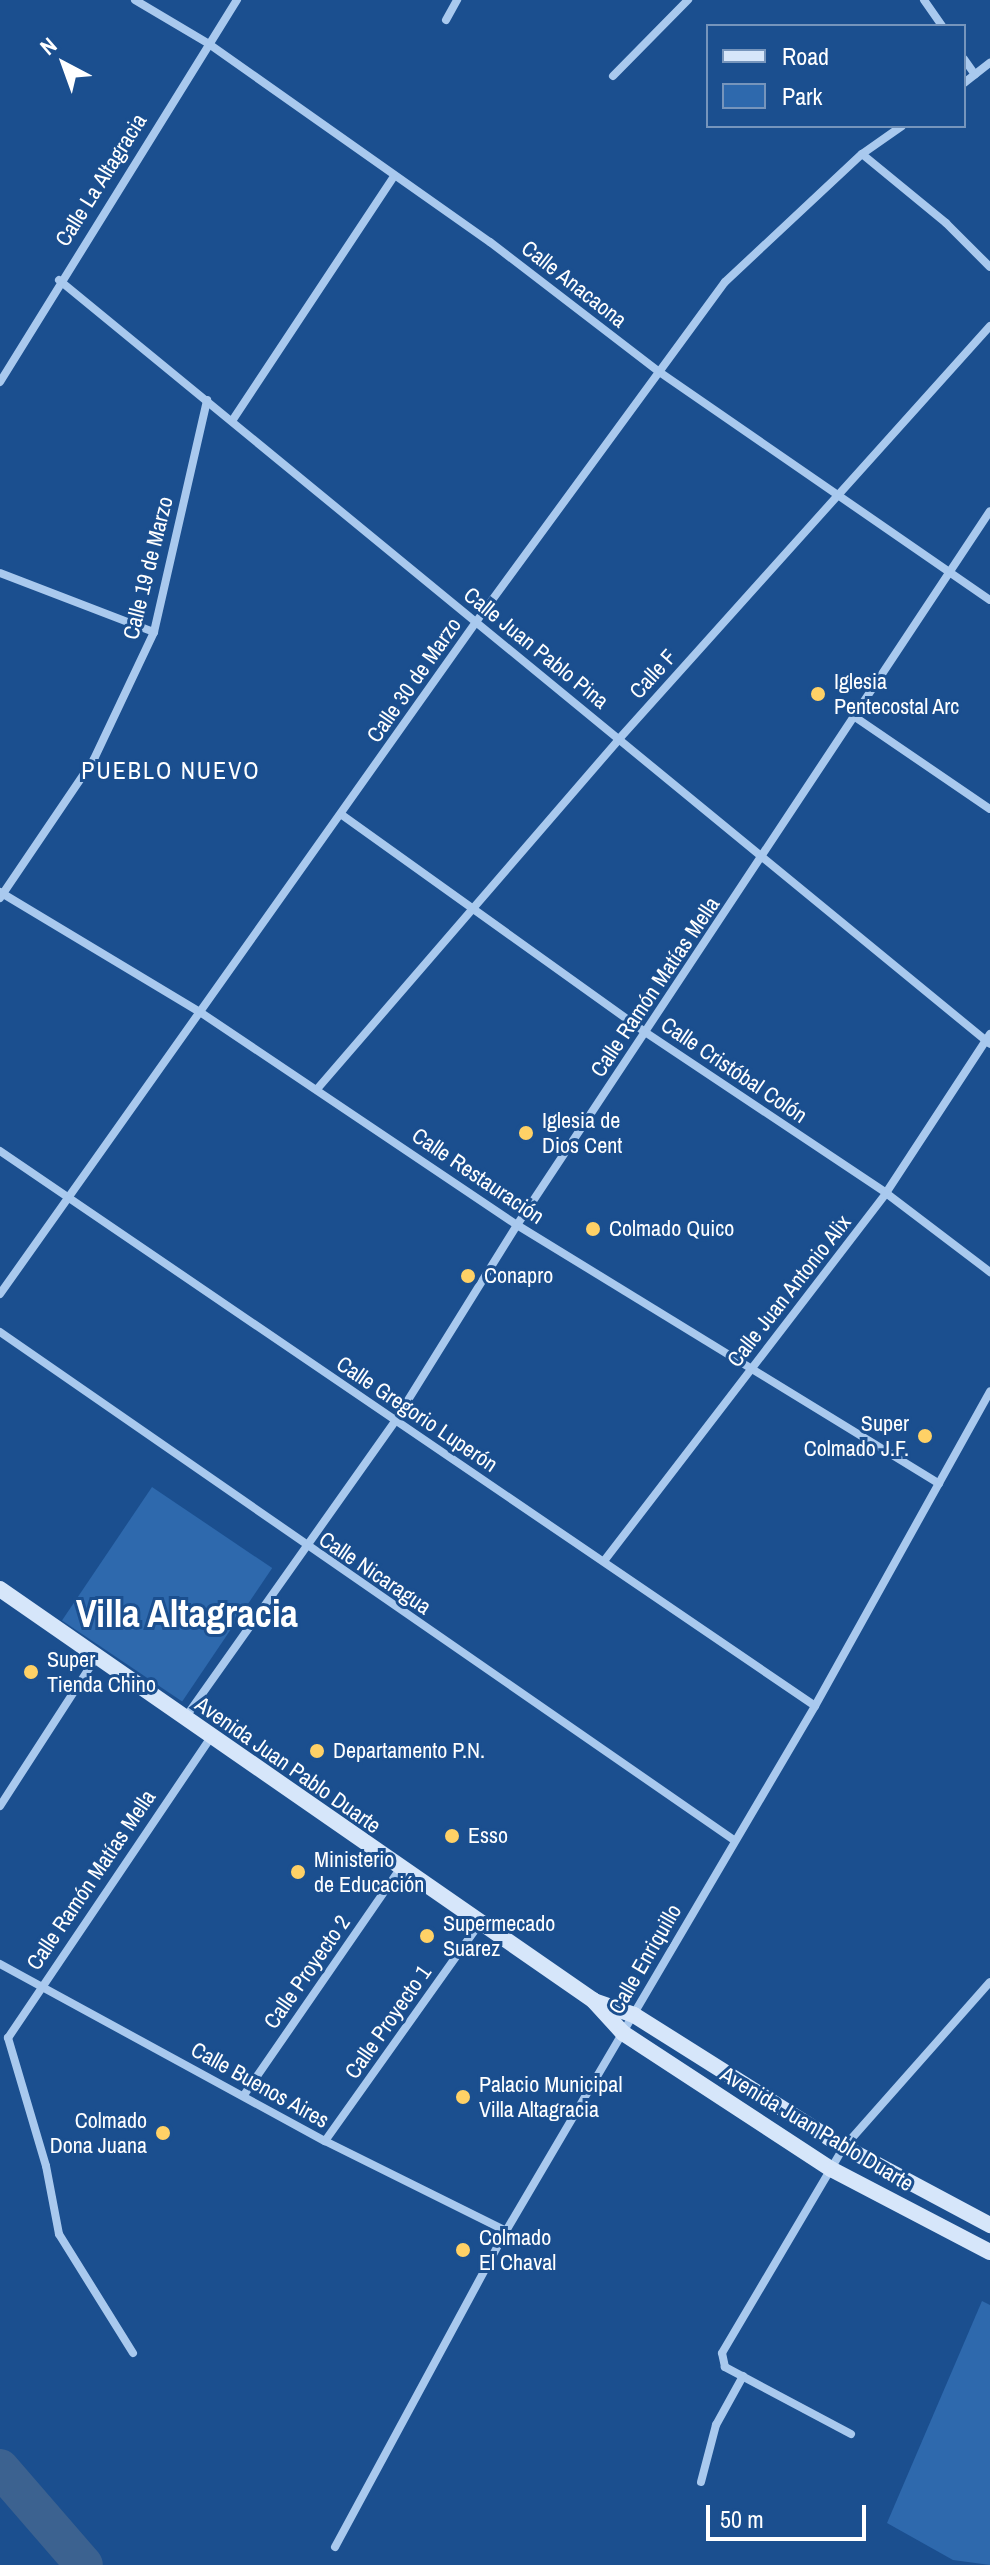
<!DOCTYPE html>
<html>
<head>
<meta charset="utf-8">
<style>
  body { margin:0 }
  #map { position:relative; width:990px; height:2565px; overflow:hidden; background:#1b4f8f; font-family:"Archivo Narrow",sans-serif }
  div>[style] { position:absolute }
  .green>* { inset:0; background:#2e69ad; transform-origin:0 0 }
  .river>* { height:38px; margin:-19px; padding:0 19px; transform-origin:19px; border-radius:19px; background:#3c6290 }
  .street>* { height:8px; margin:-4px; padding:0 4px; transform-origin:4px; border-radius:4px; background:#a9c9ee }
  .secondary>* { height:16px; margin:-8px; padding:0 8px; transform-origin:8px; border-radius:8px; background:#d6e6fa }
  .dots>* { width:22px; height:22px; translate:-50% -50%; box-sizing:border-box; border:4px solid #1b4f8f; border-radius:50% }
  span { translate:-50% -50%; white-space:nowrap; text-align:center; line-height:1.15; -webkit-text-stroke:6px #1b4f8f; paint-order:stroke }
  .street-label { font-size:22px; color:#fff }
  .poi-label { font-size:22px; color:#fff }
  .left { translate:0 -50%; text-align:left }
  .right { translate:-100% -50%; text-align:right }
  .neighbourhood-label { font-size:24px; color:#fff; letter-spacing:2px }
  .town-label { font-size:38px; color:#fff; font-weight:700 }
  .legend { position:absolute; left:706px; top:24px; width:260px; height:104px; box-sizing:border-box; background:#1b4f8f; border:2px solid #7695bc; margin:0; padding:10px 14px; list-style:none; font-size:24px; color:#fff }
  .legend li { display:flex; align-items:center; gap:16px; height:40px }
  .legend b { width:40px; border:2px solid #7695bc }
  .north { position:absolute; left:24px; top:24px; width:80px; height:80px; -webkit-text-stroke:6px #1b4f8f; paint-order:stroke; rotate:319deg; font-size:22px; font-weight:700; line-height:32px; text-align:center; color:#fff }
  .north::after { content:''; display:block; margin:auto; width:28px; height:36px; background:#fff; clip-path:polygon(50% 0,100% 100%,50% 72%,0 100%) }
  .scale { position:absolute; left:706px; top:2505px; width:160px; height:36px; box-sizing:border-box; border:4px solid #fff; border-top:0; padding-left:10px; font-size:24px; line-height:28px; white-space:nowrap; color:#fff; -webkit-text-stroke:6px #1b4f8f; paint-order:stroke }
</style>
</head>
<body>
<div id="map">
  <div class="green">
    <div style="left:152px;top:1487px;width:145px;height:161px;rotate:34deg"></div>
    <div style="clip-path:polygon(982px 2301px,990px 2305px,990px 2565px,953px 2560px,887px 2523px)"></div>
  </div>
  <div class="river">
    <div style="left:0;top:2468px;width:128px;rotate:49.1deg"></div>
  </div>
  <div class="street">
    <div style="left:135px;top:0;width:86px;rotate:30.7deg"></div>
    <div style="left:209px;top:44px;width:344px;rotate:35.2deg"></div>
    <div style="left:490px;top:242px;width:212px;rotate:37.5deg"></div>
    <div style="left:658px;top:371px;width:403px;rotate:34.6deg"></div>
    <div style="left:924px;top:0;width:32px;rotate:55deg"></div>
    <div style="left:446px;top:20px;width:23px;rotate:-61deg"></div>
    <div style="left:964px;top:59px;width:19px;rotate:55deg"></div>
    <div style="left:613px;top:76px;width:107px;rotate:-45.4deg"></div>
    <div style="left:964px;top:83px;width:33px;rotate:-38deg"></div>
    <div style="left:862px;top:154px;width:109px;rotate:39.4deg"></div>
    <div style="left:946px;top:223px;width:62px;rotate:45deg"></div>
    <div style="left:59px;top:280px;width:1204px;rotate:39.37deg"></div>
    <div style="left:0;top:382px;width:450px;rotate:-58.2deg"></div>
    <div style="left:232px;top:421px;width:291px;rotate:-56.5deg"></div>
    <div style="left:0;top:573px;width:165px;rotate:21deg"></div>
    <div style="left:855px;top:717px;width:163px;rotate:34.3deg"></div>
    <div style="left:342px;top:815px;width:373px;rotate:35.6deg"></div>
    <div style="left:645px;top:1032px;width:290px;rotate:33.7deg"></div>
    <div style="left:886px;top:1193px;width:131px;rotate:37.2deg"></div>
    <div style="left:0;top:892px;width:233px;rotate:31deg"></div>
    <div style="left:200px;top:1012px;width:382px;rotate:33.9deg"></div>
    <div style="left:517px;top:1225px;width:495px;rotate:31.5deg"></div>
    <div style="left:0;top:898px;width:168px;rotate:-55.9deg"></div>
    <div style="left:94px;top:759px;width:140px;rotate:-64.7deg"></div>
    <div style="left:154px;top:632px;width:238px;rotate:-77.1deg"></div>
    <div style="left:318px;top:1088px;width:461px;rotate:-49.2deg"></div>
    <div style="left:619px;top:739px;width:555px;rotate:-48.07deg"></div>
    <div style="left:0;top:1151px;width:986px;rotate:34.25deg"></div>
    <div style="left:0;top:1294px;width:824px;rotate:-54.69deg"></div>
    <div style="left:476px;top:622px;width:421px;rotate:-53.8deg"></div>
    <div style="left:725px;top:282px;width:187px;rotate:-43.1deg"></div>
    <div style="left:862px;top:154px;width:49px;rotate:-35deg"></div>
    <div style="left:0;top:1332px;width:893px;rotate:34.69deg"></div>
    <div style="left:604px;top:1561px;width:464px;rotate:-52.5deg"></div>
    <div style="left:886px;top:1193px;width:190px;rotate:-56.8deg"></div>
    <div style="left:185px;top:1718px;width:364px;rotate:-54.7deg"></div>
    <div style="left:395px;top:1421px;width:231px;rotate:-58.1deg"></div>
    <div style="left:517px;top:1225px;width:856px;rotate:-56.48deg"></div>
    <div style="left:0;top:1806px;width:175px;rotate:-57.1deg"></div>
    <div style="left:0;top:1964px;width:370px;rotate:28.6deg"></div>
    <div style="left:325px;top:2141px;width:202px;rotate:26.4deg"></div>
    <div style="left:244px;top:2095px;width:273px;rotate:-55.4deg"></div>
    <div style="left:325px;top:2141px;width:267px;rotate:-54.6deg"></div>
    <div style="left:133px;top:2353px;width:140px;rotate:-121.9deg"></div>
    <div style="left:59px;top:2234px;width:69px;rotate:-100.8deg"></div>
    <div style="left:46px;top:2166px;width:134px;rotate:-106.5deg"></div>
    <div style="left:8px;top:2038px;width:362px;rotate:-56deg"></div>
    <div style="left:851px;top:2434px;width:143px;rotate:-152deg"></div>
    <div style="left:725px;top:2367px;width:14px;rotate:-102deg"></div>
    <div style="left:722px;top:2353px;width:239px;rotate:-59.4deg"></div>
    <div style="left:844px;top:2147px;width:220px;rotate:-48.5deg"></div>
    <div style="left:701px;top:2482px;width:59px;rotate:-75.3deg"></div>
    <div style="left:716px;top:2425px;width:56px;rotate:-61.1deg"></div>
    <div style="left:335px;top:2547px;width:359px;rotate:-61.6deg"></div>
    <div style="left:506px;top:2231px;width:609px;rotate:-59.52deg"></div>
    <div style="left:815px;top:1706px;width:360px;rotate:-60.9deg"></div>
  </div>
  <div class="secondary">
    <div style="left:0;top:1589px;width:722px;rotate:34.73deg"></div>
    <div style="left:593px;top:2000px;width:45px;rotate:47.7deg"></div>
    <div style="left:623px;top:2033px;width:249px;rotate:33.2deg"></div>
    <div style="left:831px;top:2169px;width:179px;rotate:27.6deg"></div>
    <div style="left:594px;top:2001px;width:42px;rotate:19.3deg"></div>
    <div style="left:634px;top:2015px;width:248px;rotate:32.2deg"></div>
    <div style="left:844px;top:2147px;width:166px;rotate:28.1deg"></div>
  </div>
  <div class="dots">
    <div style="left:818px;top:694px;background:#ffd166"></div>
    <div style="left:526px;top:1133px;background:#ffd166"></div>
    <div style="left:593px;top:1229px;background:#ffd166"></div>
    <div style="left:468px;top:1276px;background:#ffd166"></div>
    <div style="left:925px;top:1436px;background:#ffd166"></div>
    <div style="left:31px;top:1672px;background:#ffd166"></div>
    <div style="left:317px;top:1751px;background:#ffd166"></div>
    <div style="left:452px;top:1836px;background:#ffd166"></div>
    <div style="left:298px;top:1872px;background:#ffd166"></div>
    <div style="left:427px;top:1936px;background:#ffd166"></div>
    <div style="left:463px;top:2097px;background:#ffd166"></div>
    <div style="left:163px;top:2133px;background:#ffd166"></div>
    <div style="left:463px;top:2250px;background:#ffd166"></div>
  </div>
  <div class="street-label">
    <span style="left:101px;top:180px;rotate:-58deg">Calle La Altagracia</span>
    <span style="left:574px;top:284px;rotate:38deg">Calle Anacaona</span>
    <span style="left:148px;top:568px;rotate:-76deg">Calle 19 de Marzo</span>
    <span style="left:536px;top:648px;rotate:39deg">Calle Juan Pablo Pina</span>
    <span style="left:653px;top:674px;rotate:-48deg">Calle F</span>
    <span style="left:414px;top:680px;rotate:-55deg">Calle 30 de Marzo</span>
    <span style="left:655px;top:987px;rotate:-56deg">Calle Ramón Matías Mella</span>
    <span style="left:734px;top:1070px;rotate:34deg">Calle Cristóbal Colón</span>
    <span style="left:478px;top:1176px;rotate:34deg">Calle Restauración</span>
    <span style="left:789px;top:1291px;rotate:-52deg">Calle Juan Antonio Alix</span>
    <span style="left:417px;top:1414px;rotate:34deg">Calle Gregorio Luperón</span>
    <span style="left:375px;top:1573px;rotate:34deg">Calle Nicaragua</span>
    <span style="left:288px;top:1765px;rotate:35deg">Avenida Juan Pablo Duarte</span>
    <span style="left:91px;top:1880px;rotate:-56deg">Calle Ramón Matías Mella</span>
    <span style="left:645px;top:1959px;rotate:-60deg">Calle Enriquillo</span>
    <span style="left:307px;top:1972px;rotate:-55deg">Calle Proyecto 2</span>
    <span style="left:388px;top:2022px;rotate:-55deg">Calle Proyecto 1</span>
    <span style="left:260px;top:2085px;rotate:29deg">Calle Buenos Aires</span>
    <span style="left:817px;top:2129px;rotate:31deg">Avenida Juan Pablo Duarte</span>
  </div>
  <div class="poi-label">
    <span class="left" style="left:834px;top:694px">Iglesia<br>Pentecostal Arc</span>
    <span class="left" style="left:542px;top:1133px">Iglesia de<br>Dios Cent</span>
    <span class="left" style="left:609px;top:1229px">Colmado Quico</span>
    <span class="left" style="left:484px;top:1276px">Conapro</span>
    <span class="right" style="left:909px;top:1436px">Super<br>Colmado J.F.</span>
    <span class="left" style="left:47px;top:1672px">Super<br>Tienda Chino</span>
    <span class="left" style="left:333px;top:1751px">Departamento P.N.</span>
    <span class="left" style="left:468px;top:1836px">Esso</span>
    <span class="left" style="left:314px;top:1872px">Ministerio<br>de Educación</span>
    <span class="left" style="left:443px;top:1936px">Supermecado<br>Suarez</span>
    <span class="left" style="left:479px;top:2097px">Palacio Municipal<br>Villa Altagracia</span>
    <span class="right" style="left:147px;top:2133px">Colmado<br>Dona Juana</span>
    <span class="left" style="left:479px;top:2250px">Colmado<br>El Chaval</span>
  </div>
  <div class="neighbourhood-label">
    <span style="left:171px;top:771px">PUEBLO NUEVO</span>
  </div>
  <div class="town-label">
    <span style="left:187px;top:1614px">Villa Altagracia</span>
  </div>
  <ul class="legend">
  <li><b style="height:10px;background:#d6e6fa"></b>Road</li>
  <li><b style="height:22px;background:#2e69ad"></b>Park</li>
  </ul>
  <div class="north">N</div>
  <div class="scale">50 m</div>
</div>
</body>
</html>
